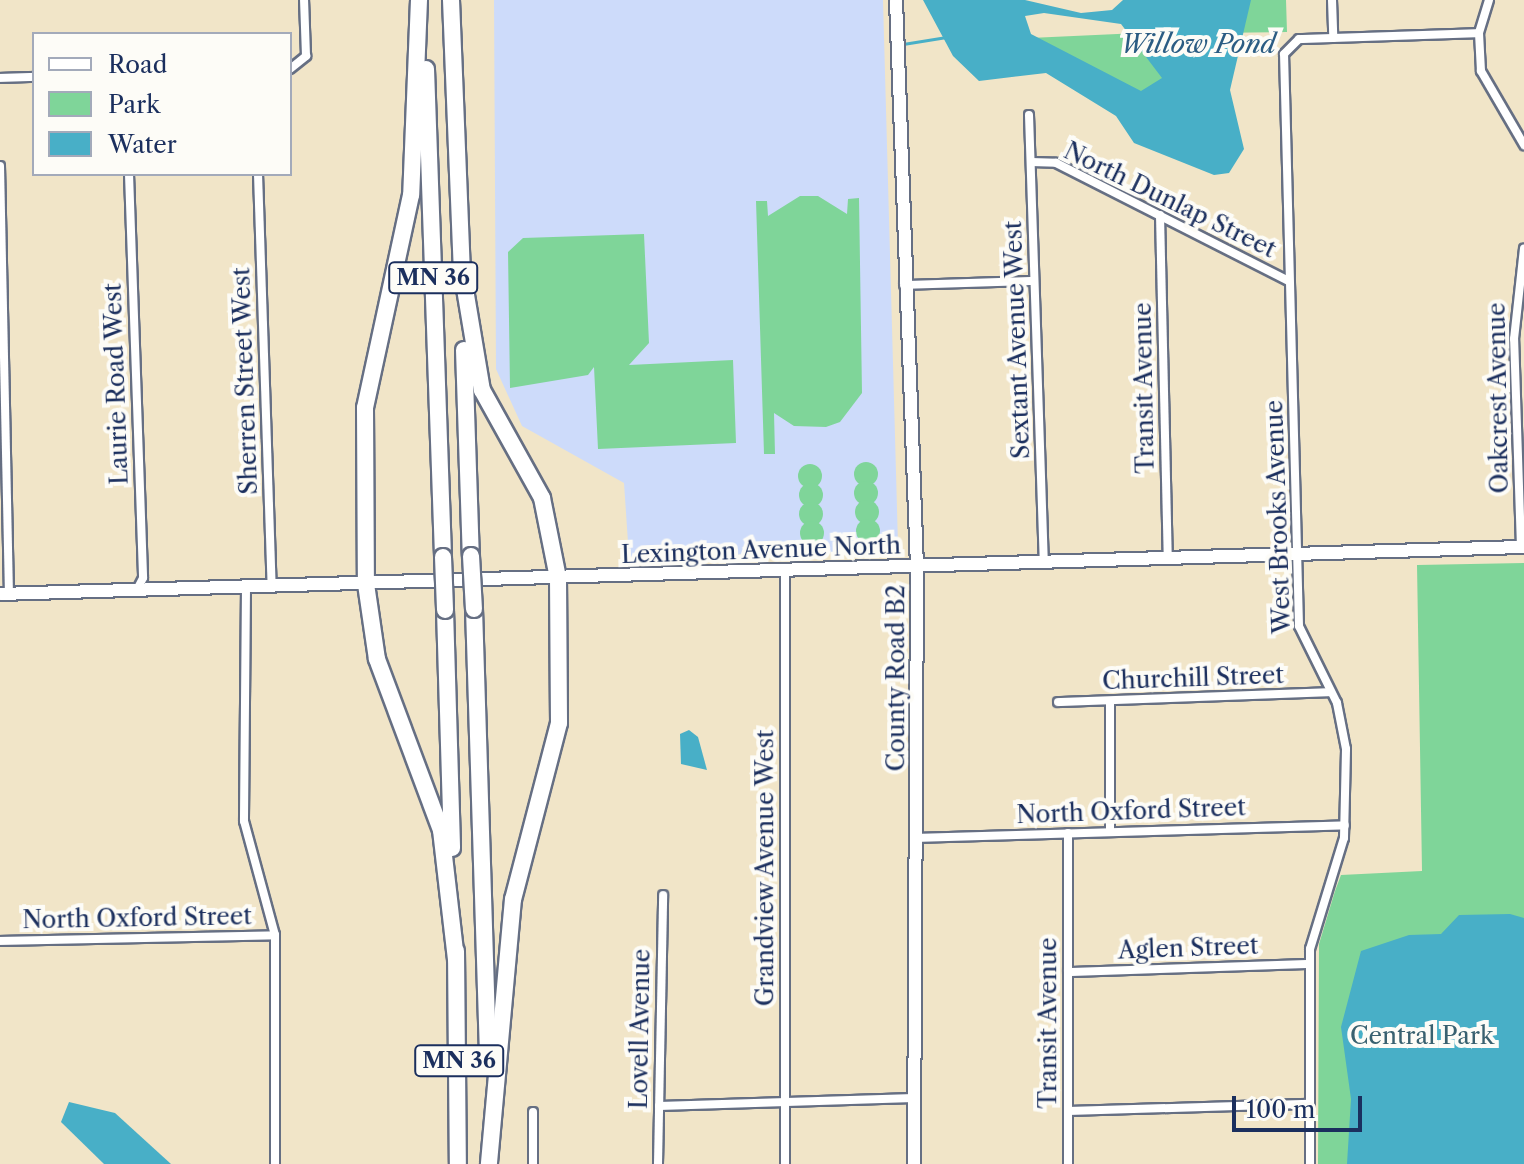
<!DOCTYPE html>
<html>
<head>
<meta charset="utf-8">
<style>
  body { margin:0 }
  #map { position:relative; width:1524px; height:1164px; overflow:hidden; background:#f1e5c8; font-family:"Libre Caslon Text",serif }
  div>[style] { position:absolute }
  .built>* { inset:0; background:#cddbfa }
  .green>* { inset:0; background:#7fd599 }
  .round { border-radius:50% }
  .water>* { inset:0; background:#48afc7 }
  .stream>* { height:3px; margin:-1.5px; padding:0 1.5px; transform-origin:1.5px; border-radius:1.5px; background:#48afc7 }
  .roads { filter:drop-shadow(2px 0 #666f83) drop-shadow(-2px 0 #666f83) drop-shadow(0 2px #666f83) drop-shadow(0 -2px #666f83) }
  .street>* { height:8px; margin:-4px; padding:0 4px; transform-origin:4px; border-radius:4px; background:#fff }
  .secondary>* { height:12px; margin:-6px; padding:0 6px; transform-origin:6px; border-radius:6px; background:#fff }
  .highway>* { height:16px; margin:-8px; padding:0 8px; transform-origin:8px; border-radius:8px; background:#fff }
  .bridges { filter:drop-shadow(2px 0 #666f83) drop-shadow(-2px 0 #666f83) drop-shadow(0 2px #666f83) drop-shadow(0 -2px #666f83) }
  .highway-bridge>* { height:16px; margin:-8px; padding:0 8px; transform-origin:8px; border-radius:8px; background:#fff }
  span { translate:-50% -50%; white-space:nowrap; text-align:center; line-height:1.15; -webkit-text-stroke:8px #fdfcf7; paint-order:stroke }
  .shield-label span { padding:2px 6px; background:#fdfcf7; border:2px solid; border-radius:6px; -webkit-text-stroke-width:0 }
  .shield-label { font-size:22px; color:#1b2f5e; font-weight:700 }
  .street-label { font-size:24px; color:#1b2f5e }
  .park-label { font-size:24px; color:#396170 }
  .water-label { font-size:26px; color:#2b5c83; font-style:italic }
  .legend { position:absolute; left:32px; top:32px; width:260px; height:144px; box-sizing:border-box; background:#fdfcf7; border:2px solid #a3aaba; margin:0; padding:10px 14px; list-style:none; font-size:24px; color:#1b2f5e }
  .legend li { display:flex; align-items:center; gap:16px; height:40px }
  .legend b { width:40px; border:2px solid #a3aaba }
  .scale { position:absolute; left:1232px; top:1096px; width:130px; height:36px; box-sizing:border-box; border:4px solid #1b2f5e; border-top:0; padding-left:10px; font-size:24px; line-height:28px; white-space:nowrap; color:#1b2f5e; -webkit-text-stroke:6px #fdfcf7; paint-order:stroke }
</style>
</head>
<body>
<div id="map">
  <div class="built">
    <div style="clip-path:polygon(494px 0,883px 0,898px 545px,890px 551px,629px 557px,624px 483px,522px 426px,496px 369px)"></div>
  </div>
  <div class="green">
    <div style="clip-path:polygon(1138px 0,1286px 0,1287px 32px,1211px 33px,1211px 131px,1030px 38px,1139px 33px)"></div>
    <div style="clip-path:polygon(800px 196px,818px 196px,847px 214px,848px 199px,859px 198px,862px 393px,840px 422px,826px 427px,794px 426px,774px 413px,775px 454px,764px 454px,756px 201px,767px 201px,768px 216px)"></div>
    <div style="clip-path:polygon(644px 234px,649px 343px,629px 365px,733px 360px,736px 443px,598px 449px,594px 367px,588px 375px,510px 388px,508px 252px,523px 238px)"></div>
    <div class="round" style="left:854px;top:462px;width:24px;height:24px"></div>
    <div class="round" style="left:798px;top:464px;width:24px;height:24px"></div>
    <div class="round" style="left:854px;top:481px;width:24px;height:24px"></div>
    <div class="round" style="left:799px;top:483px;width:24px;height:24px"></div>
    <div class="round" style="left:855px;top:500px;width:24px;height:24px"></div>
    <div class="round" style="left:799px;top:502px;width:24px;height:24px"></div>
    <div class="round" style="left:856px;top:519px;width:24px;height:24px"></div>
    <div class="round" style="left:800px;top:521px;width:24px;height:24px"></div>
    <div style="clip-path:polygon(1524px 563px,1524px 1164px,1318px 1164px,1319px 944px,1335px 891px,1341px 875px,1422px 871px,1417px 565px)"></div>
  </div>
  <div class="water">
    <div style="clip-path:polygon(evenodd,923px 0,1025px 0,1081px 13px,1112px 10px,1123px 0,1251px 0,1230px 90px,1244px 149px,1229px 173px,1214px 175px,1134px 143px,1116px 116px,1046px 73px,979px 81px,953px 56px,923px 0,1044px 13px,1121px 24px,1162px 78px,1141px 91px,1031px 34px,1025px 16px,1044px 13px)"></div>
    <div style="clip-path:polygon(689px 730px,698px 737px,707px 770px,681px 764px,680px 734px)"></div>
    <div style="clip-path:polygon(1510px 914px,1524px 918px,1524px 1164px,1347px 1164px,1351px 1099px,1341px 1027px,1361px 951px,1409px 935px,1441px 934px,1459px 915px)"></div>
    <div style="clip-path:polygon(69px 1102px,115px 1113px,171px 1164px,104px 1164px,61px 1122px)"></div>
  </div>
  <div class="stream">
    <div style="left:903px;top:44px;width:44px;rotate:-9.2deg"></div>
  </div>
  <div class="roads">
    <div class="street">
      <div style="left:1332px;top:0;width:38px;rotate:88deg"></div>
      <div style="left:1489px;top:0;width:34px;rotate:107deg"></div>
      <div style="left:1479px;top:33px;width:38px;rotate:87deg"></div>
      <div style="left:1481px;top:71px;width:86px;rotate:59.8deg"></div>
      <div style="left:290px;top:69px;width:21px;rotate:-39deg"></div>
      <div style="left:306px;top:56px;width:56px;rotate:-92deg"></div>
      <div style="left:0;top:78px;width:34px;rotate:-2deg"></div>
      <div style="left:1029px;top:115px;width:449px;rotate:88.1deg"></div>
      <div style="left:1031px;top:162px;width:25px;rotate:2deg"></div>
      <div style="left:1056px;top:163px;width:261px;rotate:26.9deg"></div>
      <div style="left:0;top:166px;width:428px;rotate:88.8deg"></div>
      <div style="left:129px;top:174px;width:404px;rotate:88deg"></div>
      <div style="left:143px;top:578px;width:13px;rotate:117deg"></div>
      <div style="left:258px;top:174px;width:413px;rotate:88.1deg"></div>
      <div style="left:1160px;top:215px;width:345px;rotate:88.7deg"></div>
      <div style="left:904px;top:285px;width:130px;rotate:-1.8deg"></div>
      <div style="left:1521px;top:547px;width:208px;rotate:-91.9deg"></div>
      <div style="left:1514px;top:339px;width:91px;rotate:-83.7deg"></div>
      <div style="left:246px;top:588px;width:233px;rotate:90.5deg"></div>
      <div style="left:244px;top:821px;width:118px;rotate:74.8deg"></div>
      <div style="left:275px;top:935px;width:229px;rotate:90deg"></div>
      <div style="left:1058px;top:702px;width:272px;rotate:-2.1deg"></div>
      <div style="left:1110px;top:832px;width:131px;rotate:-90deg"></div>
      <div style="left:1068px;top:833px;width:331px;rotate:90deg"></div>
      <div style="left:918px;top:838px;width:427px;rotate:-1.7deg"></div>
      <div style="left:0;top:941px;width:275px;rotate:-1.2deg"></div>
      <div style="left:1068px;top:972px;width:242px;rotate:-1.9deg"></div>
      <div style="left:659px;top:1106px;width:255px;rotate:-1.8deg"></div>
      <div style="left:1068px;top:1111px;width:242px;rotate:-1.7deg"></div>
      <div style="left:533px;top:1112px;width:52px;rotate:90deg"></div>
      <div style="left:658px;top:1164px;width:269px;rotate:-88.9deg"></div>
      <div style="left:785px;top:1164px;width:592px;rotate:-90deg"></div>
      <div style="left:1310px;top:1164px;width:215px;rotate:-90deg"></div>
      <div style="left:1310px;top:949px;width:116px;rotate:-73deg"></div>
      <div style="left:1344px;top:838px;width:89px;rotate:-88.7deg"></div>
      <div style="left:1346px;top:749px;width:47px;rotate:-101.1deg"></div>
      <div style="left:1337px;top:703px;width:86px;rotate:-116.3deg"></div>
      <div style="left:1299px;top:626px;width:572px;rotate:-91.5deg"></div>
      <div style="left:1284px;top:54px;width:21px;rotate:-45deg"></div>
      <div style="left:1299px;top:39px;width:180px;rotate:-1.9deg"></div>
    </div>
    <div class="secondary">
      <div style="left:896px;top:0;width:567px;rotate:87.88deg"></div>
      <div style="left:917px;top:567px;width:597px;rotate:90.29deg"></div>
      <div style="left:0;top:594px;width:1525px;rotate:-1.77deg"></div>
    </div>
    <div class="highway">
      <div style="left:419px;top:0;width:195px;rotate:92.3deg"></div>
      <div style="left:411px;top:195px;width:218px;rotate:102.2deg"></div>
      <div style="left:365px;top:408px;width:176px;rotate:89.7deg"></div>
      <div style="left:366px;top:584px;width:76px;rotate:81.7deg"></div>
      <div style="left:377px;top:659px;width:183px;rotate:69.5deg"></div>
      <div style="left:441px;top:830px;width:130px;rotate:83.4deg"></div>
      <div style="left:451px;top:0;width:279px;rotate:87.7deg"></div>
      <div style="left:426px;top:69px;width:488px;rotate:88deg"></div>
      <div style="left:462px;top:271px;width:121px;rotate:80.5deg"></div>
      <div style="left:482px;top:390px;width:124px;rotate:60.9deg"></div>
      <div style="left:542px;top:498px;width:82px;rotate:78.7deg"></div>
      <div style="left:558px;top:578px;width:145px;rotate:89.6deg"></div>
      <div style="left:559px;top:723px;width:182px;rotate:104.6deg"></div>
      <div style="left:513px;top:899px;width:266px;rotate:95.2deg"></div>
      <div style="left:464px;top:350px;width:206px;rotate:88.1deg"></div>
      <div style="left:474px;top:609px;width:457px;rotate:88.2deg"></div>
      <div style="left:445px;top:610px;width:238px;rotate:88.3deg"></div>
      <div style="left:456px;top:951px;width:213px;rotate:89.5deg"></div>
    </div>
  </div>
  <div class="bridges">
    <div class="highway-bridge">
      <div style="left:471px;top:556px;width:53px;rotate:86.8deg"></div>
      <div style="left:443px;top:557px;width:53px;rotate:87.8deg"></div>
    </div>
  </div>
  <div class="shield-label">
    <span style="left:433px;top:278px">MN 36</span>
    <span style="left:459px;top:1061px">MN 36</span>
  </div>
  <div class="street-label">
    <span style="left:1170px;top:200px;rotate:26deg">North Dunlap Street</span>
    <span style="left:1017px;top:340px;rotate:-92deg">Sextant Avenue West</span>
    <span style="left:245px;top:381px;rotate:-92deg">Sherren Street West</span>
    <span style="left:116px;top:384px;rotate:-92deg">Laurie Road West</span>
    <span style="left:1144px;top:388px;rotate:-91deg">Transit Avenue</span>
    <span style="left:1498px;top:398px;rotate:-91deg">Oakcrest Avenue</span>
    <span style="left:1278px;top:517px;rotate:-92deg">West Brooks Avenue</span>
    <span style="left:761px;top:550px;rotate:-2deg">Lexington Avenue North</span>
    <span style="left:896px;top:678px;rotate:-90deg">County Road B2</span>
    <span style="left:1193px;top:678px;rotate:-2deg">Churchill Street</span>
    <span style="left:1131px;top:811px;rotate:-2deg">North Oxford Street</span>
    <span style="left:765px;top:868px;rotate:-90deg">Grandview Avenue West</span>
    <span style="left:137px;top:918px;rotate:-1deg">North Oxford Street</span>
    <span style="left:1188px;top:948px;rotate:-2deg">Aglen Street</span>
    <span style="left:1048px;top:1023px;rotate:-90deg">Transit Avenue</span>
    <span style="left:640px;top:1029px;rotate:-89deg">Lovell Avenue</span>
  </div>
  <div class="park-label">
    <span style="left:1422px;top:1036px">Central Park</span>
  </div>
  <div class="water-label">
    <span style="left:1198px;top:45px">Willow Pond</span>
  </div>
  <ul class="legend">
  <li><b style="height:10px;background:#fff"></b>Road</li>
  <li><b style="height:22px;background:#7fd599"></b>Park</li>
  <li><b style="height:22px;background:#48afc7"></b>Water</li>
  </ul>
  <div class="scale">100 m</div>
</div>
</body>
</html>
